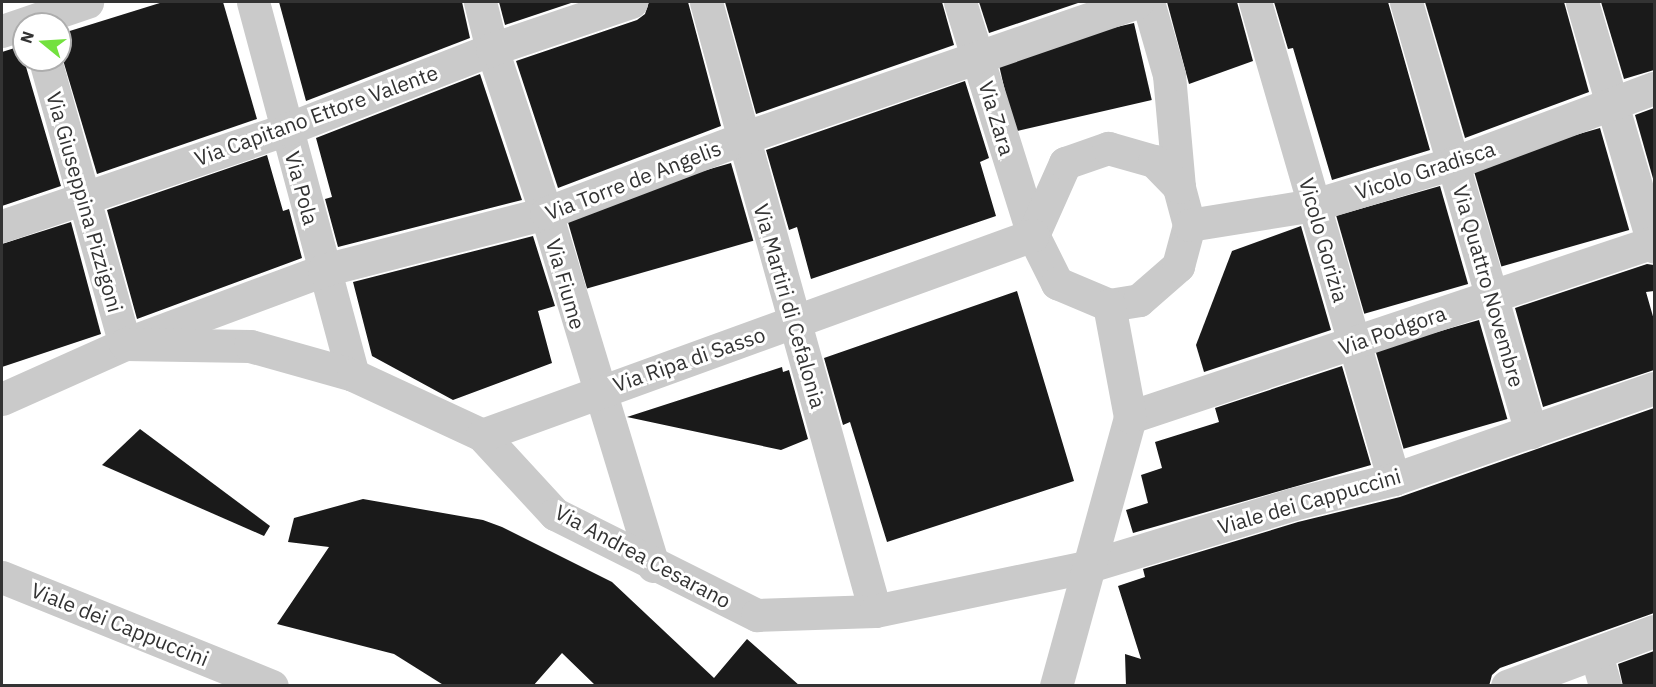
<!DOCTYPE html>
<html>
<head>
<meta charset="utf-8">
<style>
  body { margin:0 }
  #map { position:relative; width:1656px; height:687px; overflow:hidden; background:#fff; font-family:"IBM Plex Sans",sans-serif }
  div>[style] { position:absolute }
  .building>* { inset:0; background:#1a1a1a; transform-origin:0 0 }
  .minor>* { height:33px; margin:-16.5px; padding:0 16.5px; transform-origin:16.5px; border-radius:16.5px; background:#cacaca }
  span { translate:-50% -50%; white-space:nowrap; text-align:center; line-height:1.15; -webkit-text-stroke:6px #fff; paint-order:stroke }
  .street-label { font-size:21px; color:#333 }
  .frame { position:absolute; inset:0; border:3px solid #333; pointer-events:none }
  .north { position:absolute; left:12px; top:12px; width:60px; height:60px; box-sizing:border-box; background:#fff; border:2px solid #adadad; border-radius:50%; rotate:288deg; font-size:16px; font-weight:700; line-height:24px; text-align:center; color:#333 }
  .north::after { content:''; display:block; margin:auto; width:21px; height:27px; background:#73e13e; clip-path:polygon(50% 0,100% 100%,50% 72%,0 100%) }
</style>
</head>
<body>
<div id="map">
  <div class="building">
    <div style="clip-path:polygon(163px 2px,223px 2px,257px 119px,97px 174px,60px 50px,60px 34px)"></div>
    <div style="clip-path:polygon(279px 2px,462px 2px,470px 38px,306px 101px)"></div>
    <div style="clip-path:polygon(499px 2px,574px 2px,505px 25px)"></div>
    <div style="clip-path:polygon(649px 2px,688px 2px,721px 126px,558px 188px,516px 61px,637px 20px,645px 14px)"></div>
    <div style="clip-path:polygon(725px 2px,942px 2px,954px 45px,756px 114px)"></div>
    <div style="clip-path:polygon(979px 2px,1081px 2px,989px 33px)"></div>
    <div style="clip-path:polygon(1167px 2px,1237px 2px,1253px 61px,1189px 84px)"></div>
    <div style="clip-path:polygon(1274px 2px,1388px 2px,1430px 150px,1332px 180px,1293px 48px,1288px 49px)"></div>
    <div style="clip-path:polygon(1425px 2px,1564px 2px,1589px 92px,1465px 138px)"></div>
    <div style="clip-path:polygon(1601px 2px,1654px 2px,1654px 70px,1624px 79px)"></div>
    <div style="left:1134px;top:23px;width:79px;height:141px;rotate:77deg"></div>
    <div style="clip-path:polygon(24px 45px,24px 60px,61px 186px,2px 206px,2px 52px)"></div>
    <div style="clip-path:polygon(480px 74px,522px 200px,338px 247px,325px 199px,332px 197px,316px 138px)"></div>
    <div style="clip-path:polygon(965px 81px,989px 158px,980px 162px,996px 216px,811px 279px,797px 227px,789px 230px,766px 150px)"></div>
    <div style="clip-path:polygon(1654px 108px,1654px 182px,1635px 115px)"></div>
    <div style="left:1600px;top:128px;width:106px;height:133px;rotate:74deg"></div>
    <div style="clip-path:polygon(267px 155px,283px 211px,289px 209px,302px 258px,137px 319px,107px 210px)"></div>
    <div style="left:731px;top:163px;width:81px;height:173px;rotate:74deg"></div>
    <div style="left:1440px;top:186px;width:102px;height:108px;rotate:74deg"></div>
    <div style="clip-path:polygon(71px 222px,101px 334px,2px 367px,2px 244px)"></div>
    <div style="clip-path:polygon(1301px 226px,1331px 330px,1204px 372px,1196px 345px,1232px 251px)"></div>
    <div style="clip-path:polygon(533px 236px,555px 306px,538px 311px,552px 363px,453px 400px,372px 356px,353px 282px)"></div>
    <div style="clip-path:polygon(1647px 264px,1654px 265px,1654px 291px,1646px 292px,1654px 320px,1654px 370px,1543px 407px,1515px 308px)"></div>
    <div style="clip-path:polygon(1017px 291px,1074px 481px,887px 542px,850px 422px,843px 425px,824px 358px)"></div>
    <div style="left:1479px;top:320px;width:103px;height:108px;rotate:74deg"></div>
    <div style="clip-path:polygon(1342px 366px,1371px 465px,1133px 533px,1126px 510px,1148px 503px,1141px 475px,1162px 468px,1155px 442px,1219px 422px,1215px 408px)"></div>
    <div style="clip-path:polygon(782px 367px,783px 372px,789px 370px,808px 439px,781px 450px,627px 417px)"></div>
    <div style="clip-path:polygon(1654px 408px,1654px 613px,1500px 668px,1492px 675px,1489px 686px,1126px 686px,1125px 654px,1141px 659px,1118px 586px,1145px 577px,1143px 569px,1298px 522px,1400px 497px)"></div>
    <div style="clip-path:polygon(140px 429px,270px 526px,264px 536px,102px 465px)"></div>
    <div style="clip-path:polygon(363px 499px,483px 520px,502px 527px,612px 582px,714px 678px,747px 639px,800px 686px,596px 686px,562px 653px,533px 686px,445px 686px,394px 654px,277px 624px,329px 547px,288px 542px,294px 518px)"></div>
    <div style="clip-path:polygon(1654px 651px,1654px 686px,1623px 686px,1618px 664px)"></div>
  </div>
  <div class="minor">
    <div style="left:253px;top:2px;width:386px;rotate:75deg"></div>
    <div style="left:480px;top:2px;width:49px;rotate:75.7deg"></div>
    <div style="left:492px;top:49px;width:173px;rotate:71.8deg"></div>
    <div style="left:546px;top:213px;width:369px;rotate:73.1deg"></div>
    <div style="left:706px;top:2px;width:632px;rotate:74.49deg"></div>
    <div style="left:960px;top:2px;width:244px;rotate:72.6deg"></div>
    <div style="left:1033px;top:235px;width:54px;rotate:63.4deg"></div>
    <div style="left:1057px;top:283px;width:56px;rotate:22.9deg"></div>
    <div style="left:1109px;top:305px;width:30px;rotate:-9deg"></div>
    <div style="left:1139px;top:300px;width:52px;rotate:-41.1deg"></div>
    <div style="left:1178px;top:266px;width:42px;rotate:-75deg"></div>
    <div style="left:1189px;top:225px;width:39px;rotate:-105deg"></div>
    <div style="left:1179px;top:187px;width:112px;rotate:-95.1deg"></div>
    <div style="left:1169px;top:75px;width:76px;rotate:-106deg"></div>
    <div style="left:1255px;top:2px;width:497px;rotate:73.8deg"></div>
    <div style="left:1406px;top:2px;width:448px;rotate:73.8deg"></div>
    <div style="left:1582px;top:2px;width:255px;rotate:73.6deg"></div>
    <div style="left:2px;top:31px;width:90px;rotate:-18.8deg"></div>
    <div style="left:45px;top:60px;width:295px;rotate:74.3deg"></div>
    <div style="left:125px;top:344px;width:212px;rotate:-20.4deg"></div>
    <div style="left:324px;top:270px;width:229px;rotate:-14.4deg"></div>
    <div style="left:546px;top:213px;width:211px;rotate:-20.8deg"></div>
    <div style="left:743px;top:138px;width:417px;rotate:-19deg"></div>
    <div style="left:1189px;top:225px;width:127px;rotate:-9.1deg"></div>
    <div style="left:1314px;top:205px;width:145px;rotate:-16.8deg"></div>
    <div style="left:1453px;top:163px;width:215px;rotate:-20.5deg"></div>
    <div style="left:2px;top:226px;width:301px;rotate:-18.8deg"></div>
    <div style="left:287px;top:129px;width:220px;rotate:-21.3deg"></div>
    <div style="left:492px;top:49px;width:147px;rotate:-18.7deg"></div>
    <div style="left:1033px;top:235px;width:79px;rotate:-66deg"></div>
    <div style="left:1065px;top:163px;width:46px;rotate:-19.2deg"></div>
    <div style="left:1108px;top:148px;width:48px;rotate:15.8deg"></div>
    <div style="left:1154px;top:161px;width:36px;rotate:46deg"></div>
    <div style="left:2px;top:399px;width:135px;rotate:-24.1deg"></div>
    <div style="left:125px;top:344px;width:125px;rotate:0.9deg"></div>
    <div style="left:250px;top:346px;width:107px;rotate:15.7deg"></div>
    <div style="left:353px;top:375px;width:142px;rotate:24.9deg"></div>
    <div style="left:482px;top:435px;width:108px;rotate:47.3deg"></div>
    <div style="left:555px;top:514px;width:226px;rotate:26.6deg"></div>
    <div style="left:757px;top:615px;width:118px;rotate:-1.9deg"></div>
    <div style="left:875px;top:611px;width:216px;rotate:-11.8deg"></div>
    <div style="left:1086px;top:567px;width:216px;rotate:-16.9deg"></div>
    <div style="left:1293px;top:504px;width:104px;rotate:-13.9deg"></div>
    <div style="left:1394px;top:479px;width:275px;rotate:-19.3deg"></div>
    <div style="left:1130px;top:417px;width:552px;rotate:-18.47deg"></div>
    <div style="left:482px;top:435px;width:586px;rotate:-19.95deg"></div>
    <div style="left:2px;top:577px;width:291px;rotate:22deg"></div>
    <div style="left:1596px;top:654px;width:33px;rotate:74deg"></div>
    <div style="left:1056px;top:686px;width:279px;rotate:-74.6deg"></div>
    <div style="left:1130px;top:417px;width:114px;rotate:-100.6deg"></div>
    <div style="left:1507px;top:686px;width:157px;rotate:-20.5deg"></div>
  </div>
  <div class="street-label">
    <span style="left:316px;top:115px;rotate:-20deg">Via Capitano Ettore Valente</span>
    <span style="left:997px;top:118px;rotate:73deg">Via Zara</span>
    <span style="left:1425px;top:170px;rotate:-18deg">Vicolo Gradisca</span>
    <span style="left:633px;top:180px;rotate:-21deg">Via Torre de Angelis</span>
    <span style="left:302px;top:188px;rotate:75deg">Via Pola</span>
    <span style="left:85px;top:202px;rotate:74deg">Via Giuseppina Pizzigoni</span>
    <span style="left:1324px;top:240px;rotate:74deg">Vicolo Gorizia</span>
    <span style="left:566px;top:284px;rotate:74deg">Via Fiume</span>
    <span style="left:1489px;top:286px;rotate:74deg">Via Quattro Novembre</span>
    <span style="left:790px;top:306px;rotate:74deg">Via Martiri di Cefalonia</span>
    <span style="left:1392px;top:330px;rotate:-19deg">Via Podgora</span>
    <span style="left:689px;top:359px;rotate:-19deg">Via Ripa di Sasso</span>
    <span style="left:1309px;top:501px;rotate:-16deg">Viale dei Cappuccini</span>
    <span style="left:643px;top:556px;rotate:28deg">Via Andrea Cesarano</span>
    <span style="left:120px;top:624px;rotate:22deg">Viale dei Cappuccini</span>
  </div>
  <div class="frame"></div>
  <div class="north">N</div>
</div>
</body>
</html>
